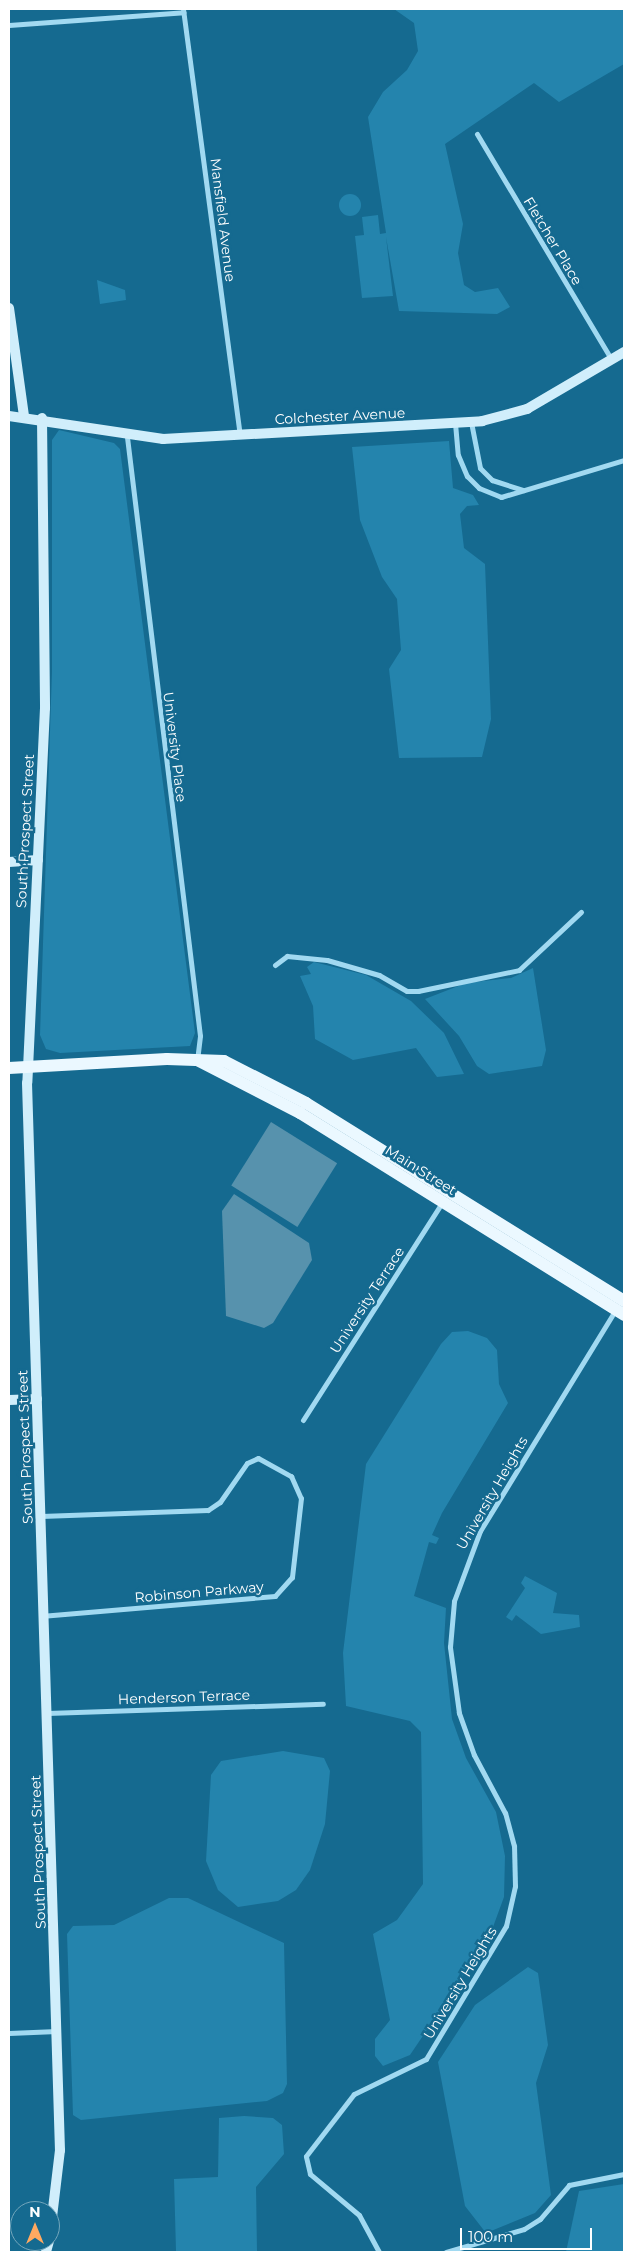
<!DOCTYPE html>
<html>
<head>
<meta charset="utf-8">
<style>
  body { margin:0 }
  #map { position:relative; width:633px; height:2261px; overflow:hidden; background:#156a90; font-family:Montserrat,sans-serif }
  div>[style] { position:absolute }
  .green>* { inset:0; background:#2484ad }
  .round { border-radius:50% }
  .water>* { inset:0; background:#5792ad; transform-origin:0 0 }
  .street>* { height:5px; margin:-2.5px; padding:0 2.5px; transform-origin:2.5px; border-radius:2.5px; background:#a1d9f1 }
  .secondary>* { height:10px; margin:-5px; padding:0 5px; transform-origin:5px; border-radius:5px; background:#d0eefb }
  .primary>* { height:12px; margin:-6px; padding:0 6px; transform-origin:6px; border-radius:6px; background:#ebf8ff }
  span { translate:-50% -50%; white-space:nowrap; text-align:center; line-height:1.15; -webkit-text-stroke:5px #156a90; paint-order:stroke }
  .street-label { font-size:14px; color:#fff }
  .frame { position:absolute; inset:0; border:10px solid #fff; pointer-events:none }
  .north { position:absolute; left:10px; top:2201px; width:50px; height:50px; box-sizing:border-box; background:#156a90; border:1px solid #73a6bc; border-radius:50%; rotate:0deg; font-size:14px; font-weight:700; line-height:20px; text-align:center; color:#fff }
  .north::after { content:''; display:block; margin:auto; width:18px; height:22px; background:#ffa961; clip-path:polygon(50% 0,100% 100%,50% 72%,0 100%) }
  .scale { position:absolute; left:460px; top:2228px; width:132px; height:22px; box-sizing:border-box; border:2px solid #fff; border-top:0; padding-left:6px; font-size:15px; line-height:18px; white-space:nowrap; color:#fff; -webkit-text-stroke:4px #156a90; paint-order:stroke }
</style>
</head>
<body>
<div id="map">
  <div class="green">
    <div style="clip-path:polygon(394px 9px,624px 9px,624px 64px,559px 102px,534px 83px,445px 144px,463px 224px,458px 253px,464px 285px,475px 292px,498px 288px,510px 307px,497px 314px,399px 311px,386px 237px,393px 296px,362px 298px,355px 236px,364px 235px,362px 217px,378px 215px,380px 234px,386px 233px,368px 117px,383px 92px,407px 70px,418px 51px,414px 23px)"></div>
    <div class="round" style="left:339px;top:194px;width:22px;height:22px"></div>
    <div style="clip-path:polygon(97px 280px,125px 290px,126px 300px,100px 304px)"></div>
    <div style="clip-path:polygon(59px 430px,114px 443px,120px 449px,195px 1033px,190px 1046px,60px 1053px,46px 1049px,40px 1035px,52px 671px,52px 440px)"></div>
    <div style="clip-path:polygon(449px 441px,453px 488px,473px 495px,479px 505px,467px 506px,460px 514px,464px 548px,485px 564px,491px 719px,482px 757px,399px 758px,389px 669px,401px 650px,397px 599px,382px 577px,360px 520px,352px 447px)"></div>
    <div style="clip-path:polygon(314px 962px,366px 975px,411px 1001px,444px 1033px,464px 1074px,437px 1077px,416px 1048px,353px 1060px,315px 1039px,313px 1006px,300px 976px,311px 974px,307px 967px)"></div>
    <div style="clip-path:polygon(533px 968px,546px 1050px,542px 1066px,489px 1074px,477px 1066px,459px 1036px,425px 999px,466px 983px,511px 978px)"></div>
    <div style="clip-path:polygon(468px 1331px,487px 1338px,497px 1350px,499px 1384px,508px 1403px,442px 1513px,432px 1535px,439px 1538px,436px 1544px,429px 1542px,414px 1596px,446px 1608px,444px 1643px,452px 1719px,466px 1758px,496px 1812px,505px 1856px,504px 1897px,493px 1927px,470px 1966px,410px 2055px,383px 2066px,375px 2056px,375px 2039px,390px 2020px,373px 1934px,397px 1920px,423px 1884px,421px 1732px,410px 1721px,346px 1706px,343px 1653px,366px 1464px,441px 1344px,452px 1332px)"></div>
    <div style="clip-path:polygon(525px 1576px,557px 1593px,553px 1613px,579px 1615px,580px 1627px,541px 1634px,516px 1615px,512px 1621px,506px 1617px,525px 1588px,521px 1583px)"></div>
    <div style="clip-path:polygon(283px 1751px,324px 1758px,330px 1771px,325px 1824px,310px 1870px,296px 1890px,278px 1901px,238px 1907px,218px 1890px,206px 1861px,211px 1775px,221px 1761px)"></div>
    <div style="clip-path:polygon(169px 1898px,188px 1898px,284px 1943px,287px 2084px,283px 2093px,267px 2101px,81px 2120px,73px 2115px,67px 1934px,73px 1926px,114px 1925px)"></div>
    <div style="clip-path:polygon(528px 1967px,538px 1973px,548px 2045px,536px 2083px,551px 2195px,535px 2213px,486px 2233px,465px 2206px,438px 2062px,475px 2005px)"></div>
    <div style="clip-path:polygon(244px 2116px,273px 2118px,282px 2125px,284px 2154px,256px 2187px,257px 2252px,176px 2251px,174px 2179px,218px 2177px,219px 2118px)"></div>
    <div style="clip-path:polygon(624px 2184px,624px 2252px,566px 2252px,579px 2191px)"></div>
  </div>
  <div class="water">
    <div style="left:271px;top:1122px;width:78px;height:75px;rotate:32deg"></div>
    <div style="clip-path:polygon(234px 1194px,309px 1243px,312px 1260px,273px 1323px,264px 1328px,226px 1316px,222px 1211px)"></div>
  </div>
  <div class="street">
    <div style="left:183px;top:9px;width:429px;rotate:82.4deg"></div>
    <div style="left:9px;top:25px;width:175px;rotate:-4.2deg"></div>
    <div style="left:477px;top:134px;width:262px;rotate:59.2deg"></div>
    <div style="left:471px;top:422px;width:47px;rotate:78.9deg"></div>
    <div style="left:480px;top:468px;width:17px;rotate:45deg"></div>
    <div style="left:492px;top:480px;width:33px;rotate:18deg"></div>
    <div style="left:455px;top:423px;width:32px;rotate:85deg"></div>
    <div style="left:458px;top:455px;width:23px;rotate:67deg"></div>
    <div style="left:467px;top:476px;width:17px;rotate:45deg"></div>
    <div style="left:479px;top:488px;width:24px;rotate:22deg"></div>
    <div style="left:501px;top:497px;width:128px;rotate:-16.7deg"></div>
    <div style="left:127px;top:437px;width:603px;rotate:83.05deg"></div>
    <div style="left:200px;top:1036px;width:24px;rotate:97deg"></div>
    <div style="left:275px;top:965px;width:15px;rotate:-37deg"></div>
    <div style="left:287px;top:956px;width:40px;rotate:5.7deg"></div>
    <div style="left:327px;top:960px;width:54px;rotate:16.1deg"></div>
    <div style="left:379px;top:975px;width:32px;rotate:30deg"></div>
    <div style="left:407px;top:991px;width:11px"></div>
    <div style="left:418px;top:991px;width:103px;rotate:-11.7deg"></div>
    <div style="left:519px;top:970px;width:85px;rotate:-43.1deg"></div>
    <div style="left:303px;top:1420px;width:258px;rotate:-57.4deg"></div>
    <div style="left:41px;top:1516px;width:167px;rotate:-2.1deg"></div>
    <div style="left:208px;top:1510px;width:14px;rotate:-34deg"></div>
    <div style="left:220px;top:1502px;width:47px;rotate:-55.3deg"></div>
    <div style="left:247px;top:1463px;width:12px;rotate:-24deg"></div>
    <div style="left:258px;top:1458px;width:38px;rotate:29deg"></div>
    <div style="left:291px;top:1476px;width:24px;rotate:66deg"></div>
    <div style="left:301px;top:1498px;width:80px;rotate:96.5deg"></div>
    <div style="left:292px;top:1577px;width:25px;rotate:132deg"></div>
    <div style="left:275px;top:1596px;width:232px;rotate:175.1deg"></div>
    <div style="left:47px;top:1713px;width:276px;rotate:-1.9deg"></div>
    <div style="left:9px;top:2033px;width:48px;rotate:-2.4deg"></div>
    <div style="left:379px;top:2252px;width:42px;rotate:-118.4deg"></div>
    <div style="left:359px;top:2215px;width:64px;rotate:-140.1deg"></div>
    <div style="left:310px;top:2174px;width:18px;rotate:-103deg"></div>
    <div style="left:306px;top:2156px;width:78px;rotate:-52.3deg"></div>
    <div style="left:354px;top:2094px;width:80px;rotate:-25.9deg"></div>
    <div style="left:426px;top:2059px;width:155px;rotate:-59deg"></div>
    <div style="left:506px;top:1926px;width:41px;rotate:-77.3deg"></div>
    <div style="left:515px;top:1886px;width:40px;rotate:-91.4deg"></div>
    <div style="left:514px;top:1846px;width:34px;rotate:-105deg"></div>
    <div style="left:505px;top:1813px;width:66px;rotate:-118.1deg"></div>
    <div style="left:474px;top:1755px;width:45px;rotate:-109.7deg"></div>
    <div style="left:459px;top:1713px;width:67px;rotate:-97.8deg"></div>
    <div style="left:450px;top:1647px;width:46px;rotate:-85deg"></div>
    <div style="left:454px;top:1601px;width:75px;rotate:-69.6deg"></div>
    <div style="left:480px;top:1531px;width:258px;rotate:-58.5deg"></div>
    <div style="left:446px;top:2252px;width:81px;rotate:-16.4deg"></div>
    <div style="left:524px;top:2229px;width:19px;rotate:-32deg"></div>
    <div style="left:540px;top:2219px;width:45px;rotate:-49.5deg"></div>
    <div style="left:569px;top:2185px;width:56px;rotate:-11.3deg"></div>
  </div>
  <div class="secondary">
    <div style="left:9px;top:308px;width:109px;rotate:82.1deg"></div>
    <div style="left:9px;top:416px;width:156px;rotate:8.5deg"></div>
    <div style="left:163px;top:439px;width:320px;rotate:-3.2deg"></div>
    <div style="left:482px;top:421px;width:47px;rotate:-14.9deg"></div>
    <div style="left:527px;top:409px;width:113px;rotate:-30.4deg"></div>
    <div style="left:42px;top:418px;width:290px;rotate:89.4deg"></div>
    <div style="left:45px;top:708px;width:375px;rotate:92.7deg"></div>
    <div style="left:27px;top:1083px;width:1068px;rotate:88.23deg"></div>
    <div style="left:60px;top:2150px;width:85px;rotate:96.8deg"></div>
    <div style="left:9px;top:862px;width:29px;rotate:-4deg"></div>
    <div style="left:9px;top:1400px;width:28px;rotate:-2deg"></div>
    <div style="left:46px;top:2252px;width:11px;rotate:-75deg"></div>
  </div>
  <div class="primary">
    <div style="left:199px;top:1061px;width:114px;rotate:27.2deg"></div>
    <div style="left:300px;top:1113px;width:382px;rotate:31.9deg"></div>
    <div style="left:9px;top:1068px;width:158px;rotate:-3.3deg"></div>
    <div style="left:167px;top:1059px;width:57px;rotate:2deg"></div>
    <div style="left:224px;top:1061px;width:92px;rotate:27.1deg"></div>
    <div style="left:306px;top:1103px;width:375px;rotate:31.9deg"></div>
  </div>
  <div class="street-label">
    <span style="left:223px;top:220px;rotate:83deg">Mansfield Avenue</span>
    <span style="left:553px;top:241px;rotate:59deg">Fletcher Place</span>
    <span style="left:340px;top:416px;rotate:-3deg">Colchester Avenue</span>
    <span style="left:175px;top:747px;rotate:83deg">University Place</span>
    <span style="left:25px;top:831px;rotate:-87deg">South Prospect Street</span>
    <span style="left:421px;top:1170px;rotate:32deg">Main Street</span>
    <span style="left:367px;top:1300px;rotate:-57deg">University Terrace</span>
    <span style="left:25px;top:1447px;rotate:-92deg">South Prospect Street</span>
    <span style="left:492px;top:1493px;rotate:-60deg">University Heights</span>
    <span style="left:199px;top:1592px;rotate:-5deg">Robinson Parkway</span>
    <span style="left:184px;top:1697px;rotate:-2deg">Henderson Terrace</span>
    <span style="left:38px;top:1852px;rotate:-92deg">South Prospect Street</span>
    <span style="left:460px;top:1983px;rotate:-59deg">University Heights</span>
  </div>
  <div class="frame"></div>
  <div class="north">N</div>
  <div class="scale">100 m</div>
</div>
</body>
</html>
